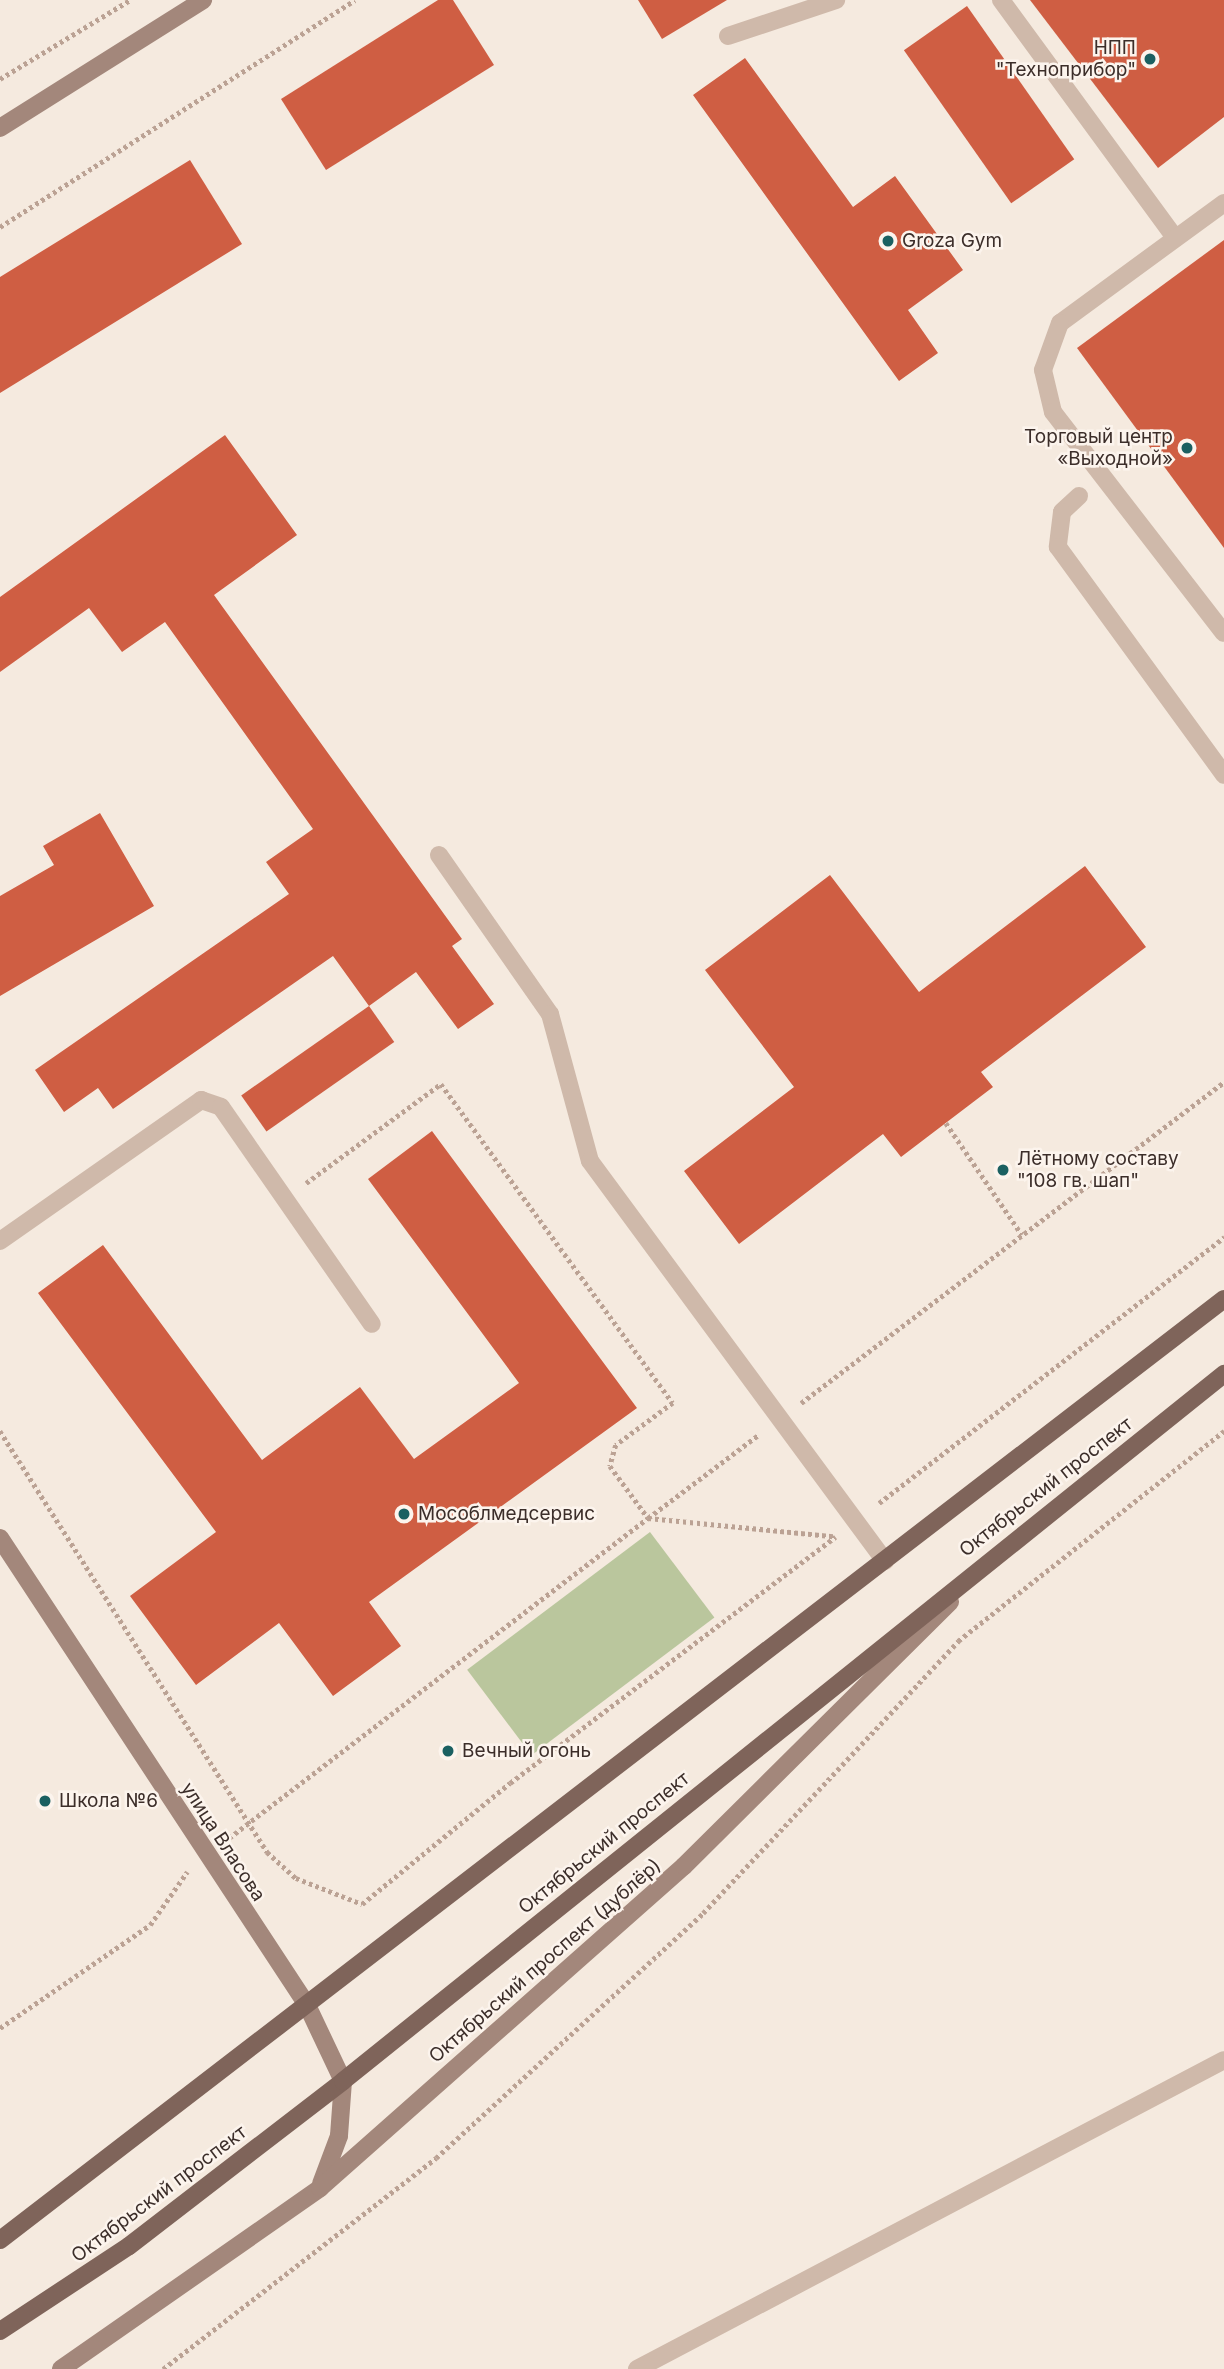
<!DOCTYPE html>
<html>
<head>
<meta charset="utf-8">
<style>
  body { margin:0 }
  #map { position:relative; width:1224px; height:2369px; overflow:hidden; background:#f5eadf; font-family:Inter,sans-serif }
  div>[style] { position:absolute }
  .green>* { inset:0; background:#bac69d; transform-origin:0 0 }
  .building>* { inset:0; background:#cf5e43; transform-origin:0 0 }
  .path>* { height:4.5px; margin-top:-2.25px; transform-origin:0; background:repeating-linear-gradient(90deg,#bba294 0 3.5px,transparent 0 7px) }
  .lane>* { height:18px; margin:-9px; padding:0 9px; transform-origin:9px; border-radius:9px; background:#cfb9aa }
  .secondary>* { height:18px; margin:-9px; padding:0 9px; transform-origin:9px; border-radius:9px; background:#a3877b }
  .primary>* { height:18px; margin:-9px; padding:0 9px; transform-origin:9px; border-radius:9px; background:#7f645a }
  .dots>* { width:19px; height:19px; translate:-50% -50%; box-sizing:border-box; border:4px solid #fcf4ed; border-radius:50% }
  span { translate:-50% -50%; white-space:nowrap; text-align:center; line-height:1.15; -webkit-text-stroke:5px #fcf4ed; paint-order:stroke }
  .poi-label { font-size:19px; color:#3c2e2a }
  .right { translate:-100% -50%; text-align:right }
  .left { translate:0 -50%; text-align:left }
  .street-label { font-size:19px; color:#3c2e2a }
</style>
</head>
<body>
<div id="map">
  <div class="green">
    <div style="left:650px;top:1532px;width:107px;height:229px;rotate:53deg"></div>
  </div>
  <div class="building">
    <div style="clip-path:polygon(438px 0,453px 0,494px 65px,326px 170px,281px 99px)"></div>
    <div style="clip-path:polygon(638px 0,727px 0,662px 39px)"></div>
    <div style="clip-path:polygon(1030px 0,1224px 0,1224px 117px,1158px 168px)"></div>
    <div style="left:967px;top:6px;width:187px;height:77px;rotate:55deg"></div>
    <div style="clip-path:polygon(745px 58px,853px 207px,895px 176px,963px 270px,908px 310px,938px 353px,899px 381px,693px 95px)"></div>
    <div style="clip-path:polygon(190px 160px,242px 244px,0 393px,0 277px)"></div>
    <div style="clip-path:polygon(1224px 240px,1224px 548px,1077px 348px)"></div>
    <div style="clip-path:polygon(225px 435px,297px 535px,214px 595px,462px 939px,452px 946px,494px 1004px,458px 1029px,416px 972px,369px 1006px,333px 956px,113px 1109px,98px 1088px,64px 1112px,35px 1070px,289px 894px,266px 862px,313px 829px,165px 622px,122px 652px,89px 608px,0 672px,0 597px)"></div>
    <div style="clip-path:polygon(100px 813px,154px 906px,0 996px,0 896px,54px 865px,43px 846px)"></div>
    <div style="clip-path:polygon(1085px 866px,1146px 947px,981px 1072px,993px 1087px,901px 1157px,883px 1134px,739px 1244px,684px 1171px,794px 1087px,705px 970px,830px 875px,919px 992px)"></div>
    <div style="left:369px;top:1006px;width:44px;height:156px;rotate:55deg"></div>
    <div style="clip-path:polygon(432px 1131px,637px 1408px,369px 1602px,401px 1646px,333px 1696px,279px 1623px,196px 1685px,130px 1596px,216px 1532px,38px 1293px,103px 1245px,262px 1460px,360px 1387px,414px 1459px,519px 1383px,368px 1179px)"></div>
  </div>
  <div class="path">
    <div style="left:0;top:79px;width:152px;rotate:-31.3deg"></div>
    <div style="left:0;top:227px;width:421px;rotate:-32.6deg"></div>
    <div style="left:946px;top:1123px;width:135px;rotate:55.8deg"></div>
    <div style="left:306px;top:1183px;width:167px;rotate:-36.3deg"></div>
    <div style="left:441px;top:1084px;width:394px;rotate:54deg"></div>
    <div style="left:673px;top:1403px;width:71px;rotate:143.6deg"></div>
    <div style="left:616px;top:1445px;width:22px;rotate:106deg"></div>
    <div style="left:610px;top:1466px;width:64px;rotate:53.8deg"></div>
    <div style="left:648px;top:1518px;width:138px;rotate:-37deg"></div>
    <div style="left:801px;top:1403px;width:531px;rotate:-37.19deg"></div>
    <div style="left:0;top:1431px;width:499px;rotate:57.6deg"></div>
    <div style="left:267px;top:1852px;width:39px;rotate:42deg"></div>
    <div style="left:296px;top:1878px;width:71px;rotate:21.5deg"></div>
    <div style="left:362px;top:1904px;width:191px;rotate:-39.3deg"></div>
    <div style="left:510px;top:1783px;width:408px;rotate:-37.1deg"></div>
    <div style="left:879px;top:1503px;width:436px;rotate:-37.6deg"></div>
    <div style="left:229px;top:1838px;width:527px;rotate:-37.37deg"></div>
    <div style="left:648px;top:1518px;width:186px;rotate:5.6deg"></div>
    <div style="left:0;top:2028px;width:182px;rotate:-34.5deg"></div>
    <div style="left:150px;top:1925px;width:65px;rotate:-55.1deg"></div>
    <div style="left:163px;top:2369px;width:345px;rotate:-37.7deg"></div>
    <div style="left:436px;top:2158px;width:362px;rotate:-42.5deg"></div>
    <div style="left:703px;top:1913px;width:373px;rotate:-46.8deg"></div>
    <div style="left:958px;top:1641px;width:339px;rotate:-38.3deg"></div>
  </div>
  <div class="lane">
    <div style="left:1001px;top:0;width:295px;rotate:53.8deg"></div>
    <div style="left:728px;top:36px;width:114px;rotate:-18.4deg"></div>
    <div style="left:1224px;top:203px;width:203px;rotate:143.8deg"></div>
    <div style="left:1060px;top:323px;width:50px;rotate:109.9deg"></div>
    <div style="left:1043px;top:370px;width:43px;rotate:76.6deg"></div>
    <div style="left:1053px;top:412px;width:279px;rotate:52.3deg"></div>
    <div style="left:1079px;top:496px;width:23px;rotate:137deg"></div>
    <div style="left:1062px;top:512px;width:35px;rotate:97deg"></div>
    <div style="left:1058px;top:547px;width:282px;rotate:53.9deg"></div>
    <div style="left:439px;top:855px;width:194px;rotate:55.1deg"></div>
    <div style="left:550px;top:1014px;width:152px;rotate:74.8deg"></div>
    <div style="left:590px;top:1161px;width:497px;rotate:53.6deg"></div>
    <div style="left:0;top:1241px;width:246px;rotate:-35deg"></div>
    <div style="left:201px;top:1100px;width:21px;rotate:19deg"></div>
    <div style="left:221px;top:1107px;width:264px;rotate:55.2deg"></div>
    <div style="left:637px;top:2369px;width:663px;rotate:-27.76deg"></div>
  </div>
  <div class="secondary">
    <div style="left:0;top:128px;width:240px;rotate:-32.2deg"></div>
    <div style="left:0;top:1538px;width:559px;rotate:56.68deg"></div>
    <div style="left:307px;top:2005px;width:84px;rotate:64.7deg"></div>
    <div style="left:343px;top:2081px;width:55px;rotate:94.2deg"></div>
    <div style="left:339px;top:2136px;width:51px;rotate:110.6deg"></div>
    <div style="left:61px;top:2369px;width:316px;rotate:-34.9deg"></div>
    <div style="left:320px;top:2188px;width:486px;rotate:-41.5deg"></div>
    <div style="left:684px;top:1866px;width:375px;rotate:-44.8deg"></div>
  </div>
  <div class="primary">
    <div style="left:0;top:2240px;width:1544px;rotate:-37.55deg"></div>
    <div style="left:0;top:2331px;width:154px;rotate:-33.4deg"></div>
    <div style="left:129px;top:2246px;width:270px;rotate:-37.6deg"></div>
    <div style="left:343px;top:2081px;width:1130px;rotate:-38.75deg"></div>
  </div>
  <div class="dots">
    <div style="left:1150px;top:59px;background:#1b6061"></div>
    <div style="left:888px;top:241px;background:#1b6061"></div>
    <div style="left:1187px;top:448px;background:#1b6061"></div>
    <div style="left:1003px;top:1170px;background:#1b6061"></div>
    <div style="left:404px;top:1514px;background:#1b6061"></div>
    <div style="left:448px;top:1751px;background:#1b6061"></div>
    <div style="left:45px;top:1801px;background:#1b6061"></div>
  </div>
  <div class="poi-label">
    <span class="right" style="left:1136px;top:59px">НПП<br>"Техноприбор"</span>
    <span class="left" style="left:902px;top:241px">Groza Gym</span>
    <span class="right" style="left:1173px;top:448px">Торговый центр<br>«Выходной»</span>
    <span class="left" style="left:1017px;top:1170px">Лётному составу<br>"108 гв. шап"</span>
    <span class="left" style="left:418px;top:1514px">Мособлмедсервис</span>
    <span class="left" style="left:462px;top:1751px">Вечный огонь</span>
    <span class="left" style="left:59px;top:1801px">Школа №6</span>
  </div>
  <div class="street-label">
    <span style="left:1046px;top:1487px;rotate:-38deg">Октябрьский проспект</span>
    <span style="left:223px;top:1842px;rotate:57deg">улица Власова</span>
    <span style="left:604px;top:1843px;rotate:-39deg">Октябрьский проспект</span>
    <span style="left:545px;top:1961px;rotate:-41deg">Октябрьский проспект (дублёр)</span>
    <span style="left:159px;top:2194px;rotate:-37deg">Октябрьский проспект</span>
  </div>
</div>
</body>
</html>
